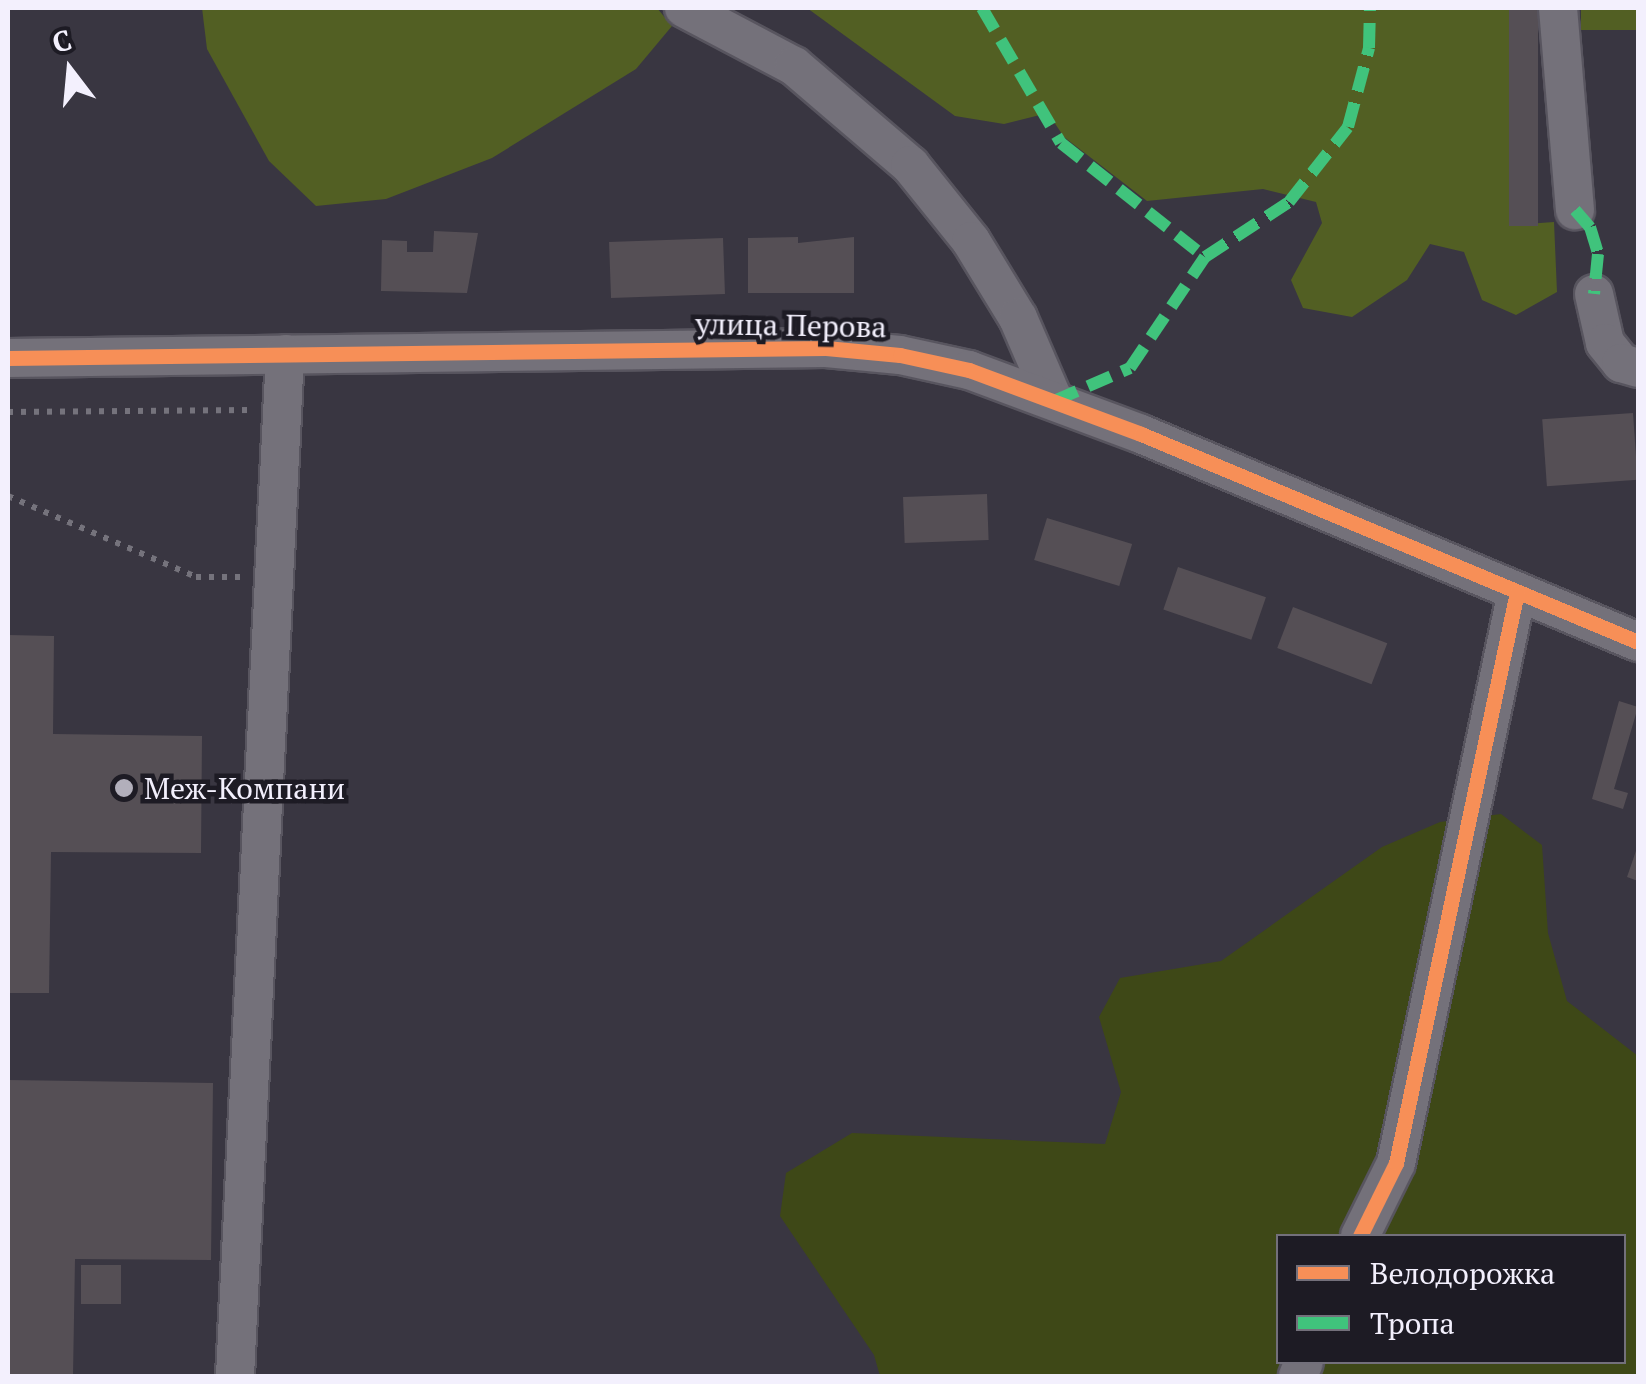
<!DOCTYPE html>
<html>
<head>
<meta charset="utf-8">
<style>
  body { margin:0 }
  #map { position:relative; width:1646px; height:1384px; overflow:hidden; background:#393641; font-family:"PT Serif",serif }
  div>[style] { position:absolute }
  .green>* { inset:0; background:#3e4817 }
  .forest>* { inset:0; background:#525f23; transform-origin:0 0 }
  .building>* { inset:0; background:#554f55; transform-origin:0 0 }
  .path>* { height:6px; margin-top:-3px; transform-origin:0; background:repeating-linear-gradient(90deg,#75737c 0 5px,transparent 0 13px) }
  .roads { filter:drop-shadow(2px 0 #58555f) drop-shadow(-2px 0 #58555f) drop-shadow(0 2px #58555f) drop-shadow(0 -2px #58555f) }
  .minor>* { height:38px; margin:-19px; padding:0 19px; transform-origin:19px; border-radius:19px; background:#74717a }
  .quiet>* { height:12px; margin-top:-6px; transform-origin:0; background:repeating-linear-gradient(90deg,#40c37c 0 25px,transparent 0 37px) }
  .cycleway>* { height:15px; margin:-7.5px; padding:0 7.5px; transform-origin:7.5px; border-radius:7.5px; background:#f78f57 }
  .dots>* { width:28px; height:28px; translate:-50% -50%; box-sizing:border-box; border:5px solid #1d1b24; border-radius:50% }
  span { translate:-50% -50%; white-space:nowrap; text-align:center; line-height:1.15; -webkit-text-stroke:9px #1d1b24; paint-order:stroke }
  .street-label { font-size:30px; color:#f3f0fd }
  .poi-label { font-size:30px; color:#f3f0fd }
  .left { translate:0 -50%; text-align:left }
  .frame { position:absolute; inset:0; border:10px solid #f3f0fd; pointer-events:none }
  .legend { position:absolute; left:1276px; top:1234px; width:350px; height:130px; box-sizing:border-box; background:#1d1b24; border:2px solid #73707b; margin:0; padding:12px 18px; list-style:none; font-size:30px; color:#f3f0fd }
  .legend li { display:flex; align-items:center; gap:20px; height:50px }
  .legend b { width:50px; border:2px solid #73707b }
  .north { position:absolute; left:20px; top:20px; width:100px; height:100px; -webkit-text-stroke:8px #1d1b24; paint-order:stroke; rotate:344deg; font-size:28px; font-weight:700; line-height:40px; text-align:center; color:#f3f0fd }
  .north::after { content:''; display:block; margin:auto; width:35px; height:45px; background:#f3f0fd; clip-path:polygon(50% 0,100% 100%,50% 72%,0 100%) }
</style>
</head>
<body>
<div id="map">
  <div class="green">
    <div style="clip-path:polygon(evenodd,1501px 814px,1542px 845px,1548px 933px,1567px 1001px,1638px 1056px,1638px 1376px,880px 1376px,874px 1355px,780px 1216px,786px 1173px,852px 1133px,1105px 1144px,1121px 1092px,1099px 1017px,1120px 978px,1221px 961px,1382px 847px,1440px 822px,1501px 814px,1278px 1236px,1624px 1236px,1624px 1362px,1278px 1362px,1278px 1236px)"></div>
  </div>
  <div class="forest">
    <div style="clip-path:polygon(202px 8px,657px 8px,672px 26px,636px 69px,492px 158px,386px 199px,316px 206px,269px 161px,207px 49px)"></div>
    <div style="clip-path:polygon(807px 8px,1509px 8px,1526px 224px,1554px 222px,1557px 292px,1516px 315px,1482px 300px,1464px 252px,1430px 244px,1407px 280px,1352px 317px,1303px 308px,1291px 280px,1322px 223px,1316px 202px,1263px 189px,1147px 201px,1064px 137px,1048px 113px,1004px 124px,955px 116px)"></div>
    <div style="left:1581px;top:8px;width:57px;height:22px"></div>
  </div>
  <div class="building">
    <div style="left:1509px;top:8px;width:29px;height:218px"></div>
    <div style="clip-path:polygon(434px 231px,478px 233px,467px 293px,381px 291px,382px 240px,407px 241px,407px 252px,433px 252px)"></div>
    <div style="clip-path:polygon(798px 237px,798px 243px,854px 237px,854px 293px,748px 293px,748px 238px)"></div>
    <div style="left:723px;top:238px;width:56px;height:114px;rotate:88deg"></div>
    <div style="left:1633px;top:413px;width:67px;height:91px;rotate:86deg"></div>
    <div style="left:987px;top:494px;width:46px;height:84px;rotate:88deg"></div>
    <div style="left:1047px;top:518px;width:89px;height:44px;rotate:17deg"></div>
    <div style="left:1178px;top:567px;width:93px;height:45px;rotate:19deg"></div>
    <div style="left:1293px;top:607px;width:101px;height:44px;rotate:21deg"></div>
    <div style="clip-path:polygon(8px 635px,54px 636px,53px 734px,202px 736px,201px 853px,51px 852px,49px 993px,8px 993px)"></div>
    <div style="clip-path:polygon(1619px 701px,1638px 707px,1614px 789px,1628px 793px,1623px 809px,1592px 799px)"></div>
    <div style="clip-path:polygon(1638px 845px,1638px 881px,1627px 877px)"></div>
    <div style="clip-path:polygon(8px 1080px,213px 1083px,211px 1260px,75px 1259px,73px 1376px,8px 1376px)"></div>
    <div style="left:81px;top:1265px;width:40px;height:39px"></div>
  </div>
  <div class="path">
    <div style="left:8px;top:412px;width:243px;rotate:-0.5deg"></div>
    <div style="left:8px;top:496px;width:205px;rotate:23.3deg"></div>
    <div style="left:196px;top:577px;width:49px"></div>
  </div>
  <div class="roads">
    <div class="minor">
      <div style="left:684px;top:8px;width:124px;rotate:27.8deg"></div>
      <div style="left:794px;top:66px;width:153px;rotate:40.5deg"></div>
      <div style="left:910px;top:165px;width:97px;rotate:51.2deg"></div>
      <div style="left:971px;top:241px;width:90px;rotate:58.6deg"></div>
      <div style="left:1018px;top:318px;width:90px;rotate:66.6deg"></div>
      <div style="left:1558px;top:8px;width:203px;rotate:85.2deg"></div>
      <div style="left:1594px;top:294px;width:50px;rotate:77.3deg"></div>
      <div style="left:1605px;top:343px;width:26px;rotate:51deg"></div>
      <div style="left:1621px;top:363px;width:18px;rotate:16deg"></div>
      <div style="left:8px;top:358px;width:818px;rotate:-0.7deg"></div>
      <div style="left:826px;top:348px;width:74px;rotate:5.4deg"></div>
      <div style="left:900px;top:355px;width:71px;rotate:12.3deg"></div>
      <div style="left:969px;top:370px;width:184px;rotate:20.4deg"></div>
      <div style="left:1141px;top:434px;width:539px;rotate:22.71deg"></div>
      <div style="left:1360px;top:1236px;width:81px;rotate:-63.7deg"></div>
      <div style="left:1396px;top:1163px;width:584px;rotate:-78.04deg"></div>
      <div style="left:235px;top:1376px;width:1023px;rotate:-87.2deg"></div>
      <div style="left:1298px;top:1376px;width:15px;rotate:-67deg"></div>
    </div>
  </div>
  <div class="quiet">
    <div style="left:982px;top:8px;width:156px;rotate:59.7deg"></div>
    <div style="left:1061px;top:143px;width:184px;rotate:38.4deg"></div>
    <div style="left:1575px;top:210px;width:23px;rotate:49deg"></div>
    <div style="left:1590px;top:227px;width:28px;rotate:73deg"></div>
    <div style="left:1598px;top:254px;width:40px;rotate:95.7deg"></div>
    <div style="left:1054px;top:401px;width:83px;rotate:-23.5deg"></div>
    <div style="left:1130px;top:368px;width:134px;rotate:-56deg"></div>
    <div style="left:1205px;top:257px;width:100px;rotate:-33.2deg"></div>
    <div style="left:1289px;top:202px;width:95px;rotate:-51.8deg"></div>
    <div style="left:1348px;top:127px;width:82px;rotate:-75.1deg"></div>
    <div style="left:1369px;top:48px;width:40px;rotate:-88.6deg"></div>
  </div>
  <div class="cycleway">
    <div style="left:8px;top:358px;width:818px;rotate:-0.7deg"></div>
    <div style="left:826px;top:348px;width:74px;rotate:5.4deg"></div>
    <div style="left:900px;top:355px;width:71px;rotate:12.3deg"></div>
    <div style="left:969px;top:370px;width:184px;rotate:20.4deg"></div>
    <div style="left:1141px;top:434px;width:539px;rotate:22.71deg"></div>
    <div style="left:1360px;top:1236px;width:81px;rotate:-63.7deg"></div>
    <div style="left:1396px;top:1163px;width:584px;rotate:-78.04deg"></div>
  </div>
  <div class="dots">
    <div style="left:124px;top:788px;background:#b2afbb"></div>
  </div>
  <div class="street-label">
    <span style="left:791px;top:325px;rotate:1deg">улица Перова</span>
  </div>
  <div class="poi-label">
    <span class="left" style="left:144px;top:788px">Меж-Компани</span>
  </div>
  <div class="frame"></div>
  <ul class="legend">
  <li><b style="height:12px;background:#f78f57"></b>Велодорожка</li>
  <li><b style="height:12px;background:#40c37c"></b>Тропа</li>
  </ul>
  <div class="north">С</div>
</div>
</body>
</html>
